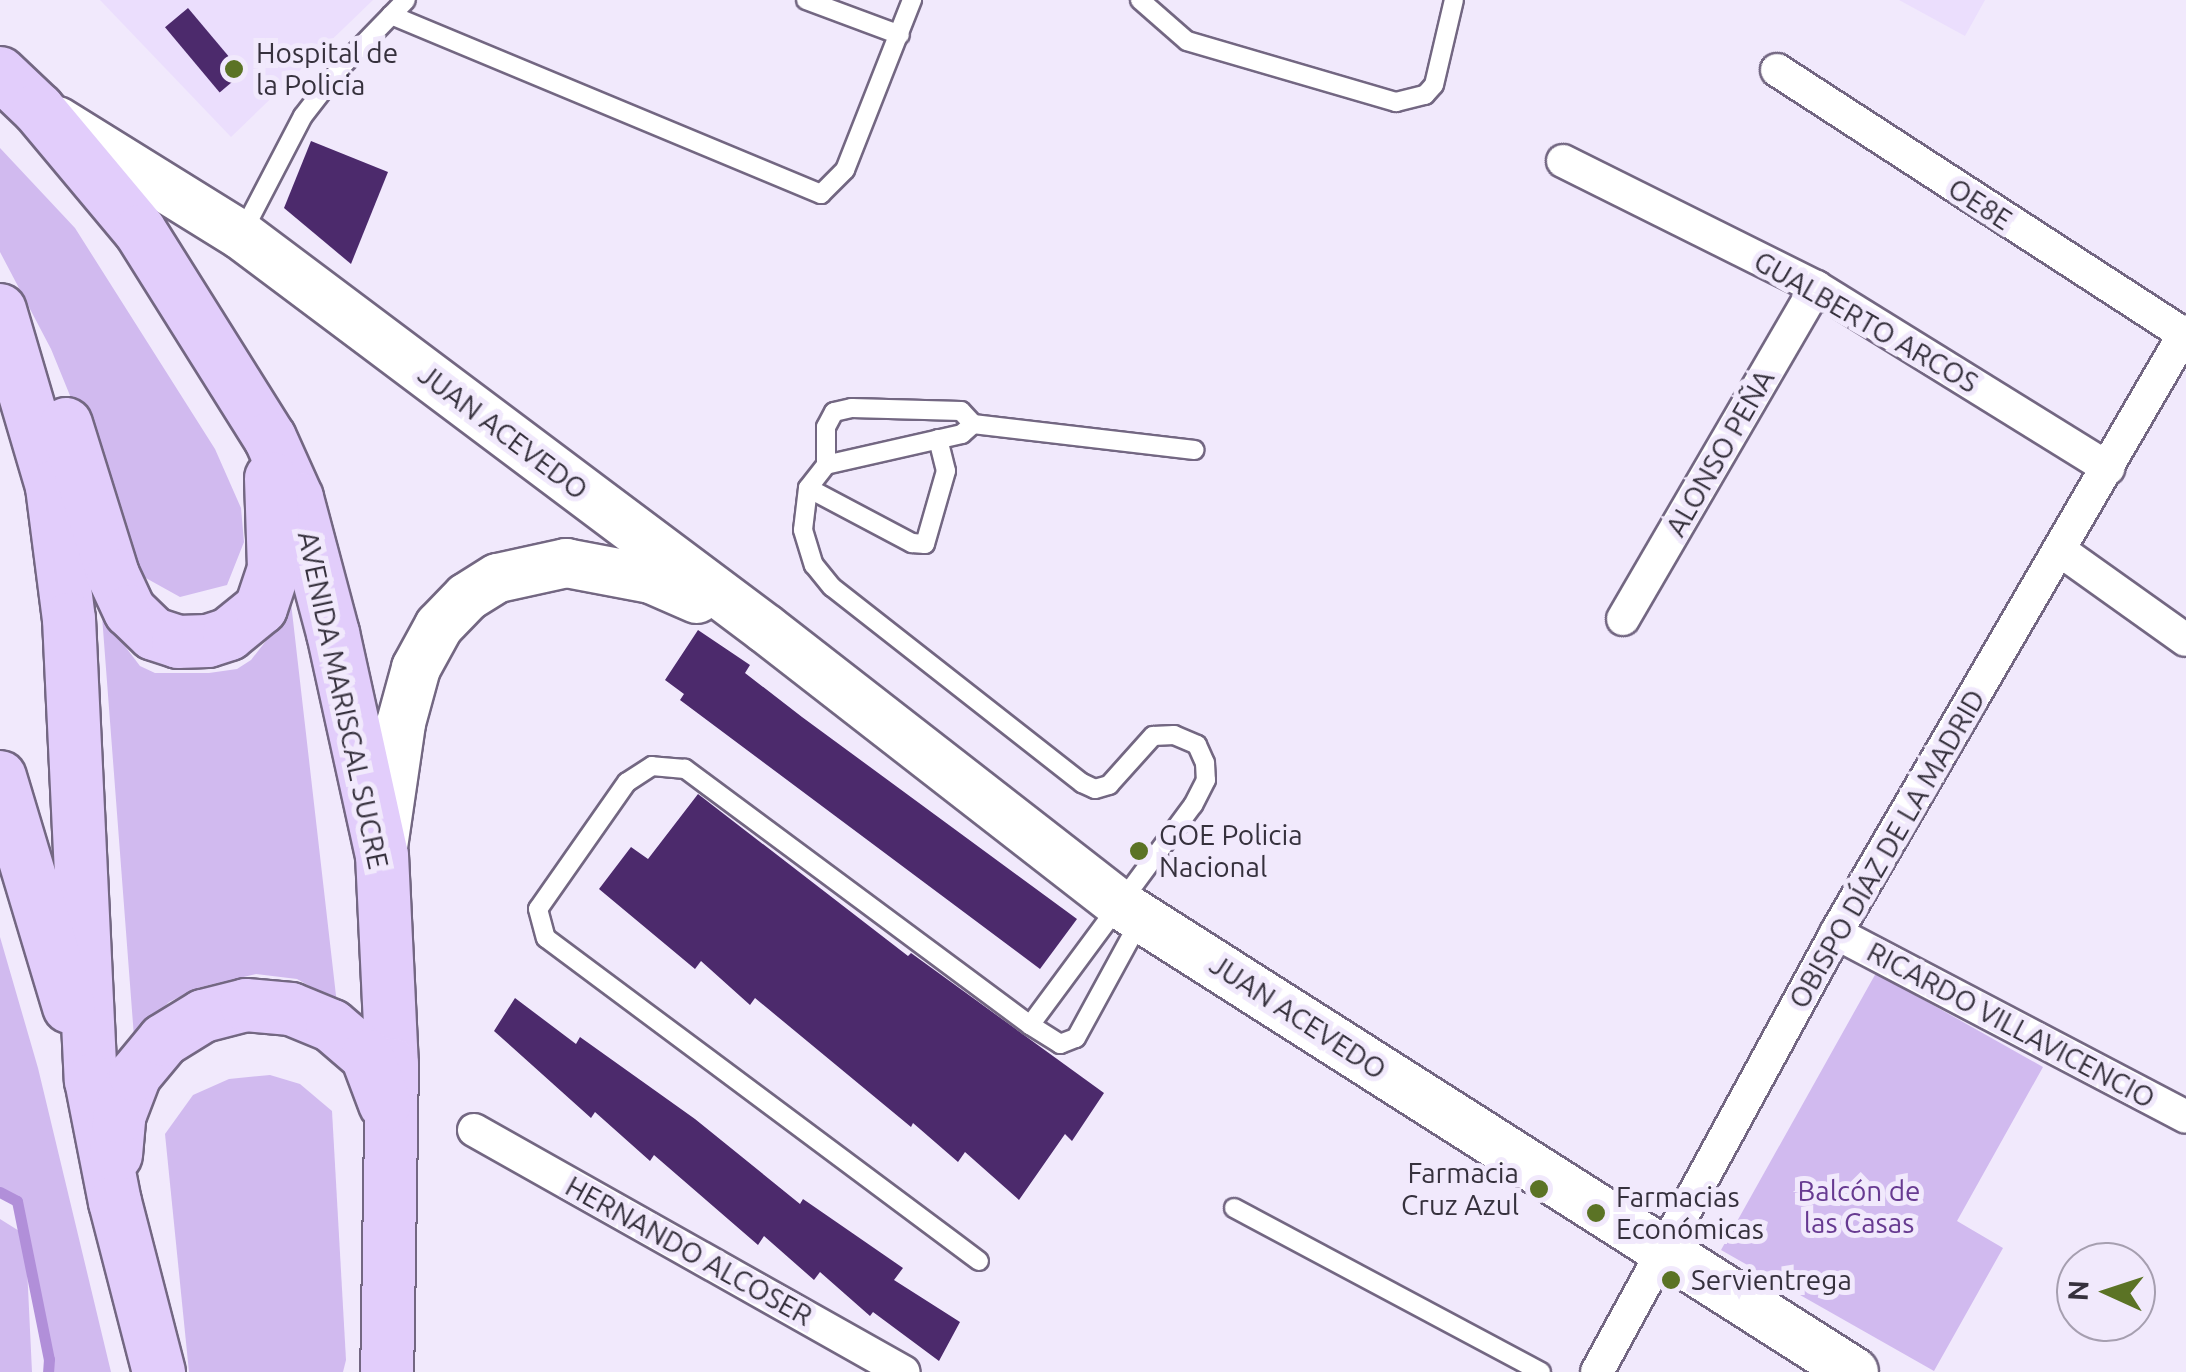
<!DOCTYPE html>
<html>
<head>
<meta charset="utf-8">
<style>
  body { margin:0 }
  #map { position:relative; width:2186px; height:1372px; overflow:hidden; background:#f1e9fc; font-family:Ubuntu,sans-serif }
  div>[style] { position:absolute }
  .built>* { inset:0; background:#ebdefd }
  .green>* { inset:0; background:#d1baef }
  .stream>* { height:11px; margin:-5.5px; padding:0 5.5px; transform-origin:5.5px; border-radius:5.5px; background:#b18fd9 }
  .building>* { inset:0; background:#4c2a6c; transform-origin:0 0 }
  .roads { filter:drop-shadow(2px 0 #736782) drop-shadow(-2px 0 #736782) drop-shadow(0 2px #736782) drop-shadow(0 -2px #736782) }
  .lane>* { height:18px; margin:-9px; padding:0 9px; transform-origin:9px; border-radius:9px; background:#fff }
  .street>* { height:32px; margin:-16px; padding:0 16px; transform-origin:16px; border-radius:16px; background:#fff }
  .secondary>* { height:48px; margin:-24px; padding:0 24px; transform-origin:24px; border-radius:24px; background:#fff }
  .primary>* { height:52px; margin:-26px; padding:0 26px; transform-origin:26px; border-radius:26px; background:#e2cdfb }
  .dots>* { width:28px; height:28px; translate:-50% -50%; box-sizing:border-box; border:5px solid #f1e9fc; border-radius:50% }
  span { translate:-50% -50%; white-space:nowrap; text-align:center; line-height:1.15; -webkit-text-stroke:10px #f1e9fc; paint-order:stroke }
  .poi-label { font-size:28px; color:#36313d }
  .left { translate:0 -50%; text-align:left }
  .right { translate:-100% -50%; text-align:right }
  .street-label { font-size:28px; color:#36313d }
  .park-label { font-size:28px; color:#673a91 }
  .north { position:absolute; left:2056px; top:1242px; width:100px; height:100px; box-sizing:border-box; background:#f1e9fc; border:2px solid #a69fb0; border-radius:50%; rotate:273deg; font-size:28px; font-weight:700; line-height:40px; text-align:center; color:#36313d }
  .north::after { content:''; display:block; margin:auto; width:35px; height:45px; background:#5b7325; clip-path:polygon(50% 0,100% 100%,50% 72%,0 100%) }
</style>
</head>
<body>
<div id="map">
  <div class="built">
    <div style="clip-path:polygon(100px 0,373px 0,231px 137px)"></div>
    <div style="clip-path:polygon(1899px 0,1985px 0,1965px 36px)"></div>
  </div>
  <div class="green">
    <div style="clip-path:polygon(0 148px,75px 228px,215px 449px,241px 508px,244px 542px,227px 585px,180px 597px,144px 577px,51px 349px,0 252px)"></div>
    <div style="clip-path:polygon(290px 594px,338px 1013px,316px 990px,297px 979px,256px 974px,198px 988px,169px 1002px,134px 1037px,102px 616px,140px 666px,155px 673px,209px 673px,237px 669px,251px 660px,269px 637px)"></div>
    <div style="clip-path:polygon(0 937px,38px 1068px,111px 1372px,48px 1372px,26px 1246px,32px 1372px,0 1372px,0 1219px,24px 1234px,17px 1201px,0 1192px)"></div>
    <div style="clip-path:polygon(1876px 973px,2043px 1067px,1957px 1221px,2003px 1248px,1934px 1371px,1721px 1250px)"></div>
    <div style="clip-path:polygon(270px 1075px,300px 1084px,332px 1111px,346px 1360px,343px 1372px,189px 1372px,165px 1134px,193px 1095px,229px 1079px)"></div>
  </div>
  <div class="stream">
    <div style="left:0;top:1192px;width:19px;rotate:28deg"></div>
    <div style="left:17px;top:1201px;width:161px;rotate:78.6deg"></div>
    <div style="left:49px;top:1359px;width:13px;rotate:94deg"></div>
  </div>
  <div class="building">
    <div style="left:188px;top:8px;width:85px;height:30px;rotate:50deg"></div>
    <div style="clip-path:polygon(311px 141px,388px 172px,351px 264px,284px 208px)"></div>
    <div style="clip-path:polygon(698px 630px,750px 665px,745px 673px,802px 717px,1077px 919px,1040px 969px,680px 700px,684px 694px,665px 680px)"></div>
    <div style="clip-path:polygon(698px 794px,908px 956px,911px 953px,1104px 1093px,1072px 1141px,1065px 1134px,1019px 1200px,965px 1152px,958px 1162px,913px 1123px,911px 1127px,755px 998px,750px 1005px,701px 961px,695px 969px,599px 889px,631px 847px,648px 859px)"></div>
    <div style="clip-path:polygon(515px 998px,576px 1044px,580px 1037px,695px 1119px,800px 1204px,803px 1199px,903px 1268px,894px 1280px,960px 1322px,939px 1361px,873px 1312px,870px 1316px,820px 1272px,814px 1280px,764px 1236px,758px 1245px,654px 1155px,650px 1161px,595px 1112px,591px 1118px,494px 1031px)"></div>
  </div>
  <div class="roads">
    <div class="lane">
      <div style="left:806px;top:0;width:100px;rotate:20.4deg"></div>
      <div style="left:1140px;top:0;width:62px;rotate:41.1deg"></div>
      <div style="left:1187px;top:41px;width:218px;rotate:16.3deg"></div>
      <div style="left:1396px;top:102px;width:30px;rotate:-14deg"></div>
      <div style="left:1425px;top:95px;width:13px;rotate:-48deg"></div>
      <div style="left:1434px;top:85px;width:87px;rotate:-76.8deg"></div>
      <div style="left:391px;top:15px;width:466px;rotate:22.6deg"></div>
      <div style="left:821px;top:194px;width:34px;rotate:-45deg"></div>
      <div style="left:845px;top:170px;width:183px;rotate:-68.5deg"></div>
      <div style="left:241px;top:235px;width:134px;rotate:-62.5deg"></div>
      <div style="left:303px;top:116px;width:62px;rotate:-52.2deg"></div>
      <div style="left:341px;top:67px;width:93px;rotate:-45.9deg"></div>
      <div style="left:973px;top:424px;width:15px;rotate:138deg"></div>
      <div style="left:962px;top:434px;width:139px;rotate:167.2deg"></div>
      <div style="left:826px;top:465px;width:29px;rotate:128deg"></div>
      <div style="left:808px;top:488px;width:42px;rotate:96.8deg"></div>
      <div style="left:803px;top:530px;width:37px;rotate:73deg"></div>
      <div style="left:814px;top:565px;width:28px;rotate:51deg"></div>
      <div style="left:832px;top:587px;width:318px;rotate:38.1deg"></div>
      <div style="left:1082px;top:783px;width:14px;rotate:25deg"></div>
      <div style="left:1095px;top:789px;width:15px;rotate:-16deg"></div>
      <div style="left:1109px;top:785px;width:66px;rotate:-48.1deg"></div>
      <div style="left:1153px;top:736px;width:21px;rotate:-3deg"></div>
      <div style="left:1174px;top:735px;width:25px;rotate:23deg"></div>
      <div style="left:1197px;top:745px;width:20px;rotate:66deg"></div>
      <div style="left:1205px;top:763px;width:17px;rotate:87deg"></div>
      <div style="left:1206px;top:780px;width:28px;rotate:117deg"></div>
      <div style="left:1193px;top:805px;width:274px;rotate:126.5deg"></div>
      <div style="left:1030px;top:1025px;width:430px;rotate:-143.4deg"></div>
      <div style="left:685px;top:769px;width:33px;rotate:-175deg"></div>
      <div style="left:652px;top:766px;width:30px;rotate:147deg"></div>
      <div style="left:627px;top:782px;width:155px;rotate:125deg"></div>
      <div style="left:538px;top:909px;width:30px;rotate:75deg"></div>
      <div style="left:546px;top:938px;width:540px;rotate:36.72deg"></div>
      <div style="left:826px;top:465px;width:38px;rotate:-90deg"></div>
      <div style="left:826px;top:427px;width:17px;rotate:-62deg"></div>
      <div style="left:834px;top:412px;width:18px;rotate:-13deg"></div>
      <div style="left:852px;top:408px;width:109px;rotate:1.6deg"></div>
      <div style="left:961px;top:411px;width:18px;rotate:47deg"></div>
      <div style="left:973px;top:424px;width:223px;rotate:6.7deg"></div>
      <div style="left:808px;top:488px;width:118px;rotate:27.9deg"></div>
      <div style="left:912px;top:543px;width:13px;rotate:4deg"></div>
      <div style="left:925px;top:544px;width:76px;rotate:-74deg"></div>
      <div style="left:946px;top:471px;width:33px;rotate:-104deg"></div>
      <div style="left:1030px;top:1025px;width:36px;rotate:32deg"></div>
      <div style="left:1060px;top:1044px;width:17px;rotate:-21deg"></div>
      <div style="left:1076px;top:1038px;width:136px;rotate:-61.4deg"></div>
      <div style="left:1234px;top:1208px;width:348px;rotate:28.1deg"></div>
    </div>
    <div class="street">
      <div style="left:1777px;top:70px;width:485px;rotate:33deg"></div>
      <div style="left:1563px;top:161px;width:283px;rotate:26.5deg"></div>
      <div style="left:1816px;top:287px;width:344px;rotate:31.8deg"></div>
      <div style="left:2061px;top:551px;width:153px;rotate:35.5deg"></div>
      <div style="left:1623px;top:619px;width:384px;rotate:-59.8deg"></div>
      <div style="left:1836px;top:933px;width:395px;rotate:27.7deg"></div>
      <div style="left:474px;top:1130px;width:493px;rotate:29.4deg"></div>
      <div style="left:1597px;top:1372px;width:500px;rotate:-61.4deg"></div>
      <div style="left:1836px;top:933px;width:696px;rotate:-59.83deg"></div>
    </div>
    <div class="secondary">
      <div style="left:57px;top:121px;width:216px;rotate:31.8deg"></div>
      <div style="left:241px;top:235px;width:656px;rotate:36.89deg"></div>
      <div style="left:766px;top:629px;width:450px;rotate:37.9deg"></div>
      <div style="left:1121px;top:905px;width:869px;rotate:32.5deg"></div>
      <div style="left:383px;top:847px;width:125px;rotate:-81.7deg"></div>
      <div style="left:401px;top:723px;width:57px;rotate:-74.7deg"></div>
      <div style="left:416px;top:668px;width:48px;rotate:-61.3deg"></div>
      <div style="left:439px;top:626px;width:40px;rotate:-46deg"></div>
      <div style="left:467px;top:597px;width:36px;rotate:-32deg"></div>
      <div style="left:498px;top:578px;width:70px;rotate:-12.4deg"></div>
      <div style="left:566px;top:563px;width:86px;rotate:10.7deg"></div>
      <div style="left:651px;top:579px;width:50px;rotate:23.5deg"></div>
    </div>
    <div class="primary">
      <div style="left:0;top:73px;width:52px;rotate:43.5deg"></div>
      <div style="left:38px;top:109px;width:159px;rotate:50.1deg"></div>
      <div style="left:140px;top:231px;width:244px;rotate:57.9deg"></div>
      <div style="left:270px;top:438px;width:66px;rotate:65.8deg"></div>
      <div style="left:297px;top:498px;width:140px;rotate:75.1deg"></div>
      <div style="left:333px;top:633px;width:227px;rotate:77.6deg"></div>
      <div style="left:382px;top:855px;width:209px;rotate:87.3deg"></div>
      <div style="left:392px;top:1064px;width:308px;rotate:90.9deg"></div>
      <div style="left:0;top:310px;width:184px;rotate:73.6deg"></div>
      <div style="left:52px;top:487px;width:133px;rotate:82.7deg"></div>
      <div style="left:69px;top:619px;width:462px;rotate:87.3deg"></div>
      <div style="left:91px;top:1080px;width:124px;rotate:78.9deg"></div>
      <div style="left:115px;top:1202px;width:176px;rotate:75.5deg"></div>
      <div style="left:66px;top:424px;width:158px;rotate:72.7deg"></div>
      <div style="left:113px;top:575px;width:40px;rotate:65deg"></div>
      <div style="left:130px;top:611px;width:33px;rotate:44deg"></div>
      <div style="left:154px;top:634px;width:25px;rotate:18deg"></div>
      <div style="left:178px;top:642px;width:30px;rotate:-2deg"></div>
      <div style="left:208px;top:641px;width:22px;rotate:-18deg"></div>
      <div style="left:229px;top:634px;width:41px;rotate:-39.1deg"></div>
      <div style="left:261px;top:608px;width:41px;rotate:-71.6deg"></div>
      <div style="left:274px;top:569px;width:91px;rotate:-91.9deg"></div>
      <div style="left:0;top:777px;width:240px;rotate:73.3deg"></div>
      <div style="left:116px;top:1155px;width:38px;rotate:-85deg"></div>
      <div style="left:119px;top:1117px;width:45px;rotate:-69.1deg"></div>
      <div style="left:135px;top:1075px;width:45px;rotate:-50.4deg"></div>
      <div style="left:164px;top:1040px;width:46px;rotate:-31.6deg"></div>
      <div style="left:203px;top:1016px;width:44px;rotate:-14.3deg"></div>
      <div style="left:246px;top:1005px;width:45px;rotate:5.1deg"></div>
      <div style="left:291px;top:1009px;width:44px;rotate:22.5deg"></div>
      <div style="left:332px;top:1026px;width:46px;rotate:40.6deg"></div>
      <div style="left:367px;top:1056px;width:51px;rotate:69.4deg"></div>
    </div>
  </div>
  <div class="dots">
    <div style="left:234px;top:69px;background:#5b7325"></div>
    <div style="left:1139px;top:851px;background:#5b7325"></div>
    <div style="left:1539px;top:1189px;background:#5b7325"></div>
    <div style="left:1596px;top:1213px;background:#5b7325"></div>
    <div style="left:1671px;top:1280px;background:#5b7325"></div>
  </div>
  <div class="poi-label">
    <span class="left" style="left:256px;top:69px">Hospital de<br>la Policia</span>
    <span class="left" style="left:1159px;top:851px">GOE Policia<br>Nacional</span>
    <span class="right" style="left:1519px;top:1189px">Farmacia<br>Cruz Azul</span>
    <span class="left" style="left:1616px;top:1213px">Farmacias<br>Económicas</span>
    <span class="left" style="left:1691px;top:1280px">Servientrega</span>
  </div>
  <div class="street-label">
    <span style="left:1980px;top:204px;rotate:33deg">OE8E</span>
    <span style="left:1866px;top:322px;rotate:30deg">GUALBERTO ARCOS</span>
    <span style="left:503px;top:432px;rotate:37deg">JUAN ACEVEDO</span>
    <span style="left:1720px;top:453px;rotate:-60deg">ALONSO PEÑA</span>
    <span style="left:343px;top:700px;rotate:78deg">AVENIDA MARISCAL SUCRE</span>
    <span style="left:1887px;top:849px;rotate:-60deg">OBISPO DÍAZ DE LA MADRID</span>
    <span style="left:1298px;top:1017px;rotate:33deg">JUAN ACEVEDO</span>
    <span style="left:2011px;top:1025px;rotate:28deg">RICARDO VILLAVICENCIO</span>
    <span style="left:689px;top:1251px;rotate:29deg">HERNANDO ALCOSER</span>
  </div>
  <div class="park-label">
    <span style="left:1859px;top:1207px">Balcón de<br>las Casas</span>
  </div>
  <div class="north">N</div>
</div>
</body>
</html>
